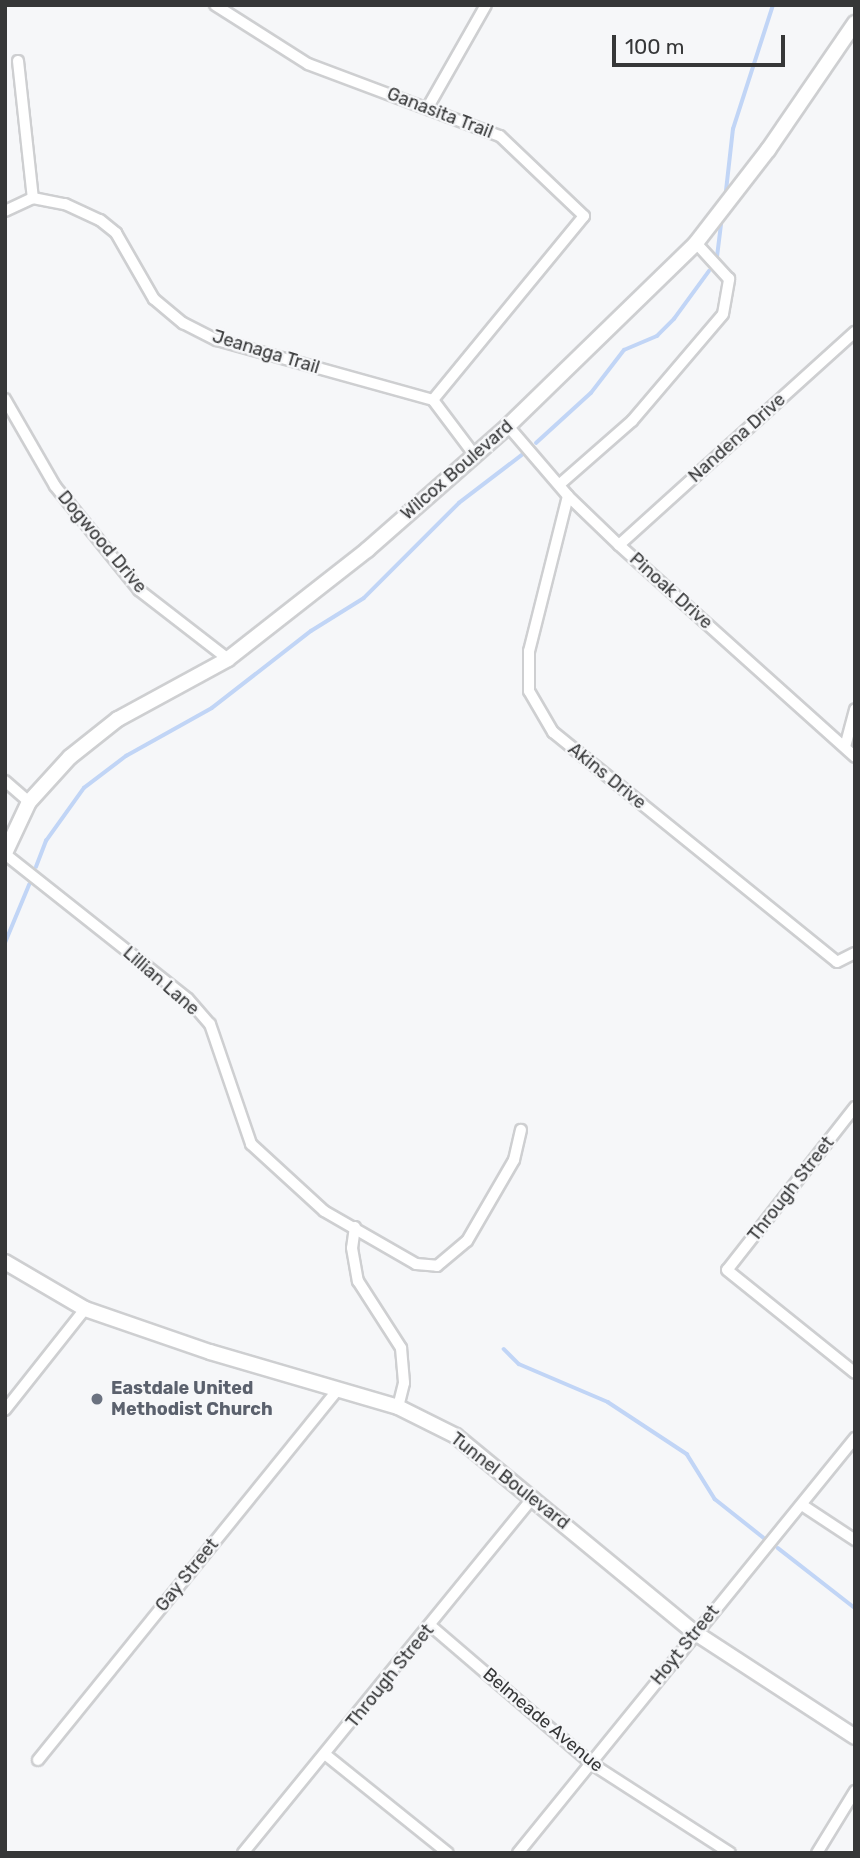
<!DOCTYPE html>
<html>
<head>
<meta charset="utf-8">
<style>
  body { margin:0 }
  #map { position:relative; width:860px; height:1858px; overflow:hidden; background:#f6f7f9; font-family:Rubik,sans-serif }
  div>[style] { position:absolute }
  .stream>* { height:3.5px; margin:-1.75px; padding:0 1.75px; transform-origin:1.75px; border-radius:1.75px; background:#c1d5f6 }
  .roads { filter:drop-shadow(2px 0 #cecfd1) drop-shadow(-2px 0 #cecfd1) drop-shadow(0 2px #cecfd1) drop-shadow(0 -2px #cecfd1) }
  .minor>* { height:10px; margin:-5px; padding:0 5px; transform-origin:5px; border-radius:5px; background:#fff }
  .secondary>* { height:14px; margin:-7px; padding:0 7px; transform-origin:7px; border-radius:7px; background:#fff }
  .dots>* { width:19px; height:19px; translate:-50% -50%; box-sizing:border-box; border:4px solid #f6f7f9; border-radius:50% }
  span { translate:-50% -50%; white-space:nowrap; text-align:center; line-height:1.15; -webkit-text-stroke:5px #f6f7f9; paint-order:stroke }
  .street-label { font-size:18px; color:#363738 }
  .worship-label { font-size:18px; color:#5b616d; font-weight:700 }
  .left { translate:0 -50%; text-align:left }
  .frame { position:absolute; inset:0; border:7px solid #363738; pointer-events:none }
  .scale { position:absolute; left:612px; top:35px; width:173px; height:32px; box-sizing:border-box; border:4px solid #363738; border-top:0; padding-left:9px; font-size:21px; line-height:24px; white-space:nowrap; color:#363738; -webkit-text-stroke:5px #f6f7f9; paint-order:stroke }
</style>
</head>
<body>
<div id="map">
  <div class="stream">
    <div style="left:726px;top:191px;width:62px;rotate:-83.6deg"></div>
    <div style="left:733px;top:129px;width:130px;rotate:-72.1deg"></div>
    <div style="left:717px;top:257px;width:32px;rotate:-83deg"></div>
    <div style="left:536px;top:443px;width:74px;rotate:-42.3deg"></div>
    <div style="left:591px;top:393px;width:54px;rotate:-52.5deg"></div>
    <div style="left:624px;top:350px;width:36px;rotate:-23deg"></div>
    <div style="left:657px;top:336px;width:24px;rotate:-45deg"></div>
    <div style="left:674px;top:319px;width:59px;rotate:-53.9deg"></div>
    <div style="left:36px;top:867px;width:28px;rotate:-69deg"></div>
    <div style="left:46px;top:841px;width:65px;rotate:-54.4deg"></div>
    <div style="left:84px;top:788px;width:53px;rotate:-37.3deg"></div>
    <div style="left:126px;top:756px;width:98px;rotate:-29.2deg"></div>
    <div style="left:212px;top:708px;width:125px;rotate:-37.9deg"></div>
    <div style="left:311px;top:631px;width:62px;rotate:-31.9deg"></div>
    <div style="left:364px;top:598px;width:134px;rotate:-45deg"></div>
    <div style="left:459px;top:503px;width:86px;rotate:-37.4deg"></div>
    <div style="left:5px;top:943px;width:63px;rotate:-67.5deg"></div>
    <div style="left:504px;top:1349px;width:21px;rotate:45deg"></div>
    <div style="left:519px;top:1364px;width:97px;rotate:23.1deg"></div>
    <div style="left:608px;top:1402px;width:95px;rotate:33.4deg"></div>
    <div style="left:687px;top:1454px;width:53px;rotate:58.1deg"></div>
    <div style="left:715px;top:1499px;width:63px;rotate:38.5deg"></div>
    <div style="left:778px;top:1548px;width:98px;rotate:37.9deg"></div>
  </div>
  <div class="roads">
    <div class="minor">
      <div style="left:215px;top:5px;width:110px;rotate:32.4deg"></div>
      <div style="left:308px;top:64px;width:205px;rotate:20.6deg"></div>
      <div style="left:500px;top:136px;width:116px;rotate:43.6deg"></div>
      <div style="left:584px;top:216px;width:238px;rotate:129.4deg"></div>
      <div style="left:18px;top:61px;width:138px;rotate:83.8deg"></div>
      <div style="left:428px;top:107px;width:117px;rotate:-60.4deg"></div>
      <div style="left:5px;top:211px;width:31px;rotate:-25deg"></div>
      <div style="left:33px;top:198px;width:33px;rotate:11deg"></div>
      <div style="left:65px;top:204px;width:38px;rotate:25deg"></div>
      <div style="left:100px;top:220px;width:21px;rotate:39deg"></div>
      <div style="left:116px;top:233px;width:76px;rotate:60.1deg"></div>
      <div style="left:154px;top:299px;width:38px;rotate:40deg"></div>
      <div style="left:183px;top:323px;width:38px;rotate:27deg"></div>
      <div style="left:217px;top:340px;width:224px;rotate:15.5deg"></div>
      <div style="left:433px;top:400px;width:66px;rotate:53deg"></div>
      <div style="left:5px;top:399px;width:100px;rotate:60.1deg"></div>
      <div style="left:55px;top:486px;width:134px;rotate:51.1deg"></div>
      <div style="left:139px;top:590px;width:113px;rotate:37.8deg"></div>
      <div style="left:508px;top:426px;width:92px;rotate:49.4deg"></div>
      <div style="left:568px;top:496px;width:71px;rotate:43.9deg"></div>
      <div style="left:619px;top:545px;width:317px;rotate:41.9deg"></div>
      <div style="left:560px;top:484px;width:96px;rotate:-41.2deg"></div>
      <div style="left:632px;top:421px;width:140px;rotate:-49.6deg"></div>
      <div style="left:723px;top:314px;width:36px;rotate:-80deg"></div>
      <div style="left:729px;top:279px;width:49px;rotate:-132.5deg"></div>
      <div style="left:568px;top:496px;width:160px;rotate:104.1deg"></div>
      <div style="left:529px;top:651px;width:40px;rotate:90deg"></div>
      <div style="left:529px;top:691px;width:48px;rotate:59.7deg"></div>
      <div style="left:553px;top:732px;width:365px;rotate:39deg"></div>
      <div style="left:837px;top:962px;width:20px;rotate:-27deg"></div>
      <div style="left:619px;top:545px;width:318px;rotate:-42.1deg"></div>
      <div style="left:845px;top:747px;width:39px;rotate:-75deg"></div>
      <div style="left:5px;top:781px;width:32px;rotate:41deg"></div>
      <div style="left:5px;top:854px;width:233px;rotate:38.4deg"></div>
      <div style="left:188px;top:999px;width:33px;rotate:49deg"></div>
      <div style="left:210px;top:1024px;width:127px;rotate:71.1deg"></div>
      <div style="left:251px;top:1144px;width:99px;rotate:42.5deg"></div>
      <div style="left:324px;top:1211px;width:106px;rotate:29.9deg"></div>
      <div style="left:416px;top:1264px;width:21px;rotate:5deg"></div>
      <div style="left:437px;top:1266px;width:39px;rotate:-40deg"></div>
      <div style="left:467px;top:1241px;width:94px;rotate:-59.9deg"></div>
      <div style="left:514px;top:1160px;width:31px;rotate:-77deg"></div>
      <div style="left:855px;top:1107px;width:207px;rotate:128.1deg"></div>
      <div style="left:727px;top:1270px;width:164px;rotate:38.8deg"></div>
      <div style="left:355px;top:1227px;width:21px;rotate:98deg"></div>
      <div style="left:352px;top:1248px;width:34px;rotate:80deg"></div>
      <div style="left:358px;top:1281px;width:80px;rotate:57.3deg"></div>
      <div style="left:401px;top:1348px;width:35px;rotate:85deg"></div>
      <div style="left:404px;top:1383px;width:25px;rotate:104deg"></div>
      <div style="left:5px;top:1410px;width:129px;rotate:-51.6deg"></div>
      <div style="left:802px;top:1505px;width:64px;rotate:33.4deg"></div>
      <div style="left:431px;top:1626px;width:212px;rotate:40.6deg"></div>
      <div style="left:592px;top:1764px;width:164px;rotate:32.8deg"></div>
      <div style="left:326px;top:1755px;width:156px;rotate:38.8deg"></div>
      <div style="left:38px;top:1760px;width:475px;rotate:-51deg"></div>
      <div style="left:243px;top:1853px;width:459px;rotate:-50.8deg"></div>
      <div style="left:518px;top:1853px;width:535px;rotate:-50.92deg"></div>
      <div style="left:817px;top:1853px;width:73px;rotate:-58.5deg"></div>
    </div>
    <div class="secondary">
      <div style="left:5px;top:853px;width:56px;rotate:-64.8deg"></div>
      <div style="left:29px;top:802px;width:61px;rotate:-47.7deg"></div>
      <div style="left:70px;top:757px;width:61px;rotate:-38.4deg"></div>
      <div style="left:118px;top:719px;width:125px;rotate:-28.6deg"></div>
      <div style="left:228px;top:659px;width:177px;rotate:-38.1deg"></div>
      <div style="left:367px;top:550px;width:188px;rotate:-41.3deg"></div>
      <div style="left:508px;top:426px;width:262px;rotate:-44.2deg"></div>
      <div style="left:696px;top:243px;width:118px;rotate:-52.3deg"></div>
      <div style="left:768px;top:150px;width:154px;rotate:-55.6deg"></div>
      <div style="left:5px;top:1262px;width:93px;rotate:30.4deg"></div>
      <div style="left:85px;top:1309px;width:132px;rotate:19deg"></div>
      <div style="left:210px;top:1352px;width:196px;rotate:16.3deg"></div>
      <div style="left:398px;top:1407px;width:65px;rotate:26.6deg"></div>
      <div style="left:456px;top:1436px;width:308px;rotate:39.5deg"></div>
      <div style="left:694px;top:1632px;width:192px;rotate:33.1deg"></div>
    </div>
  </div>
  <div class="dots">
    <div style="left:97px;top:1399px;background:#6b7280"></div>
  </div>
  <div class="street-label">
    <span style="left:440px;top:113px;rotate:21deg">Ganasita Trail</span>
    <span style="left:266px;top:352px;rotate:17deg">Jeanaga Trail</span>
    <span style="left:737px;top:438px;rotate:-42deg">Nandena Drive</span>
    <span style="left:457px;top:470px;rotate:-41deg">Wilcox Boulevard</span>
    <span style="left:102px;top:542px;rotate:50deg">Dogwood Drive</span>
    <span style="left:671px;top:591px;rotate:42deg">Pinoak Drive</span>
    <span style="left:607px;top:776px;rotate:39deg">Akins Drive</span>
    <span style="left:161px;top:981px;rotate:41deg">Lillian Lane</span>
    <span style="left:791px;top:1189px;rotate:-52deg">Through Street</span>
    <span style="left:510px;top:1481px;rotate:38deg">Tunnel Boulevard</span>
    <span style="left:187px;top:1575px;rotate:-51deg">Gay Street</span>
    <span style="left:685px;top:1645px;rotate:-51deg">Hoyt Street</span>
    <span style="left:390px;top:1676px;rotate:-51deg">Through Street</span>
    <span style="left:543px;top:1720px;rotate:40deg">Belmeade Avenue</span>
  </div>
  <div class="worship-label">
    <span class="left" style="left:111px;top:1399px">Eastdale United<br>Methodist Church</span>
  </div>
  <div class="frame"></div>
  <div class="scale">100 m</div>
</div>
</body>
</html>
